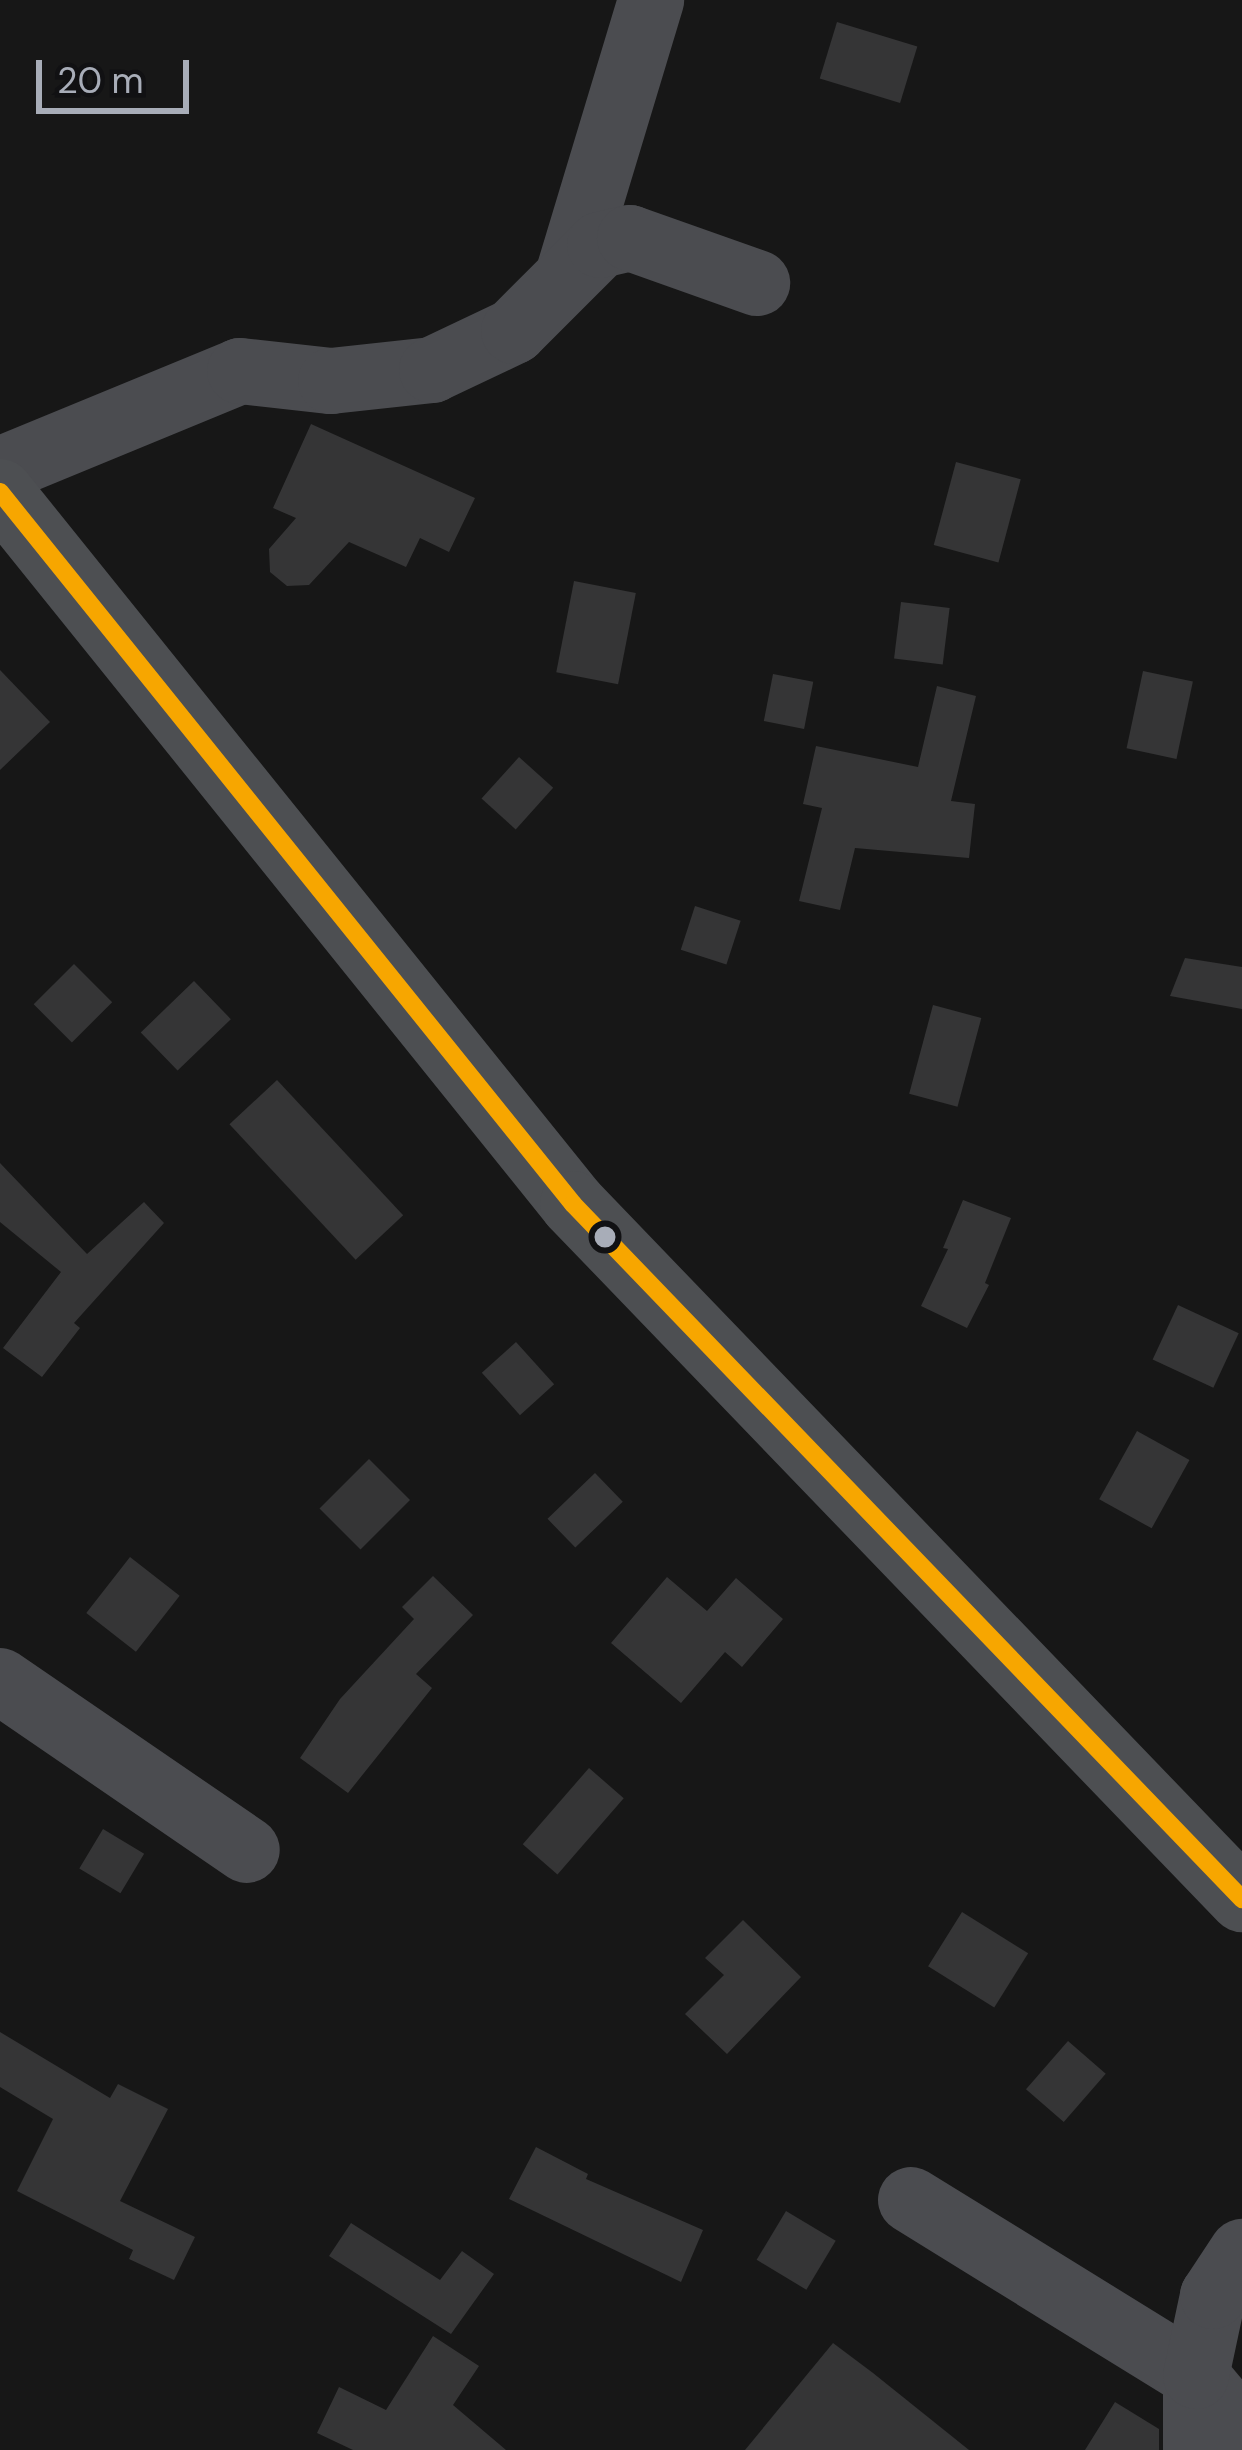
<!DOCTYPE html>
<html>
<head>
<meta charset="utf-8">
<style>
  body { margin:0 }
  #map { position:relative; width:1242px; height:2450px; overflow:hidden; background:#171717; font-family:"DM Sans",sans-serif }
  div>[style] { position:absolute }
  .building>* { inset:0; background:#353536; transform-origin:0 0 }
  .minor>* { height:66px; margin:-33px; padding:0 33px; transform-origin:33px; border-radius:33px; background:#4b4c50 }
  .major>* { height:66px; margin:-33px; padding:0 33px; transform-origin:33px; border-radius:33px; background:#4d4f52 }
  .bus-1>* { height:18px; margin:-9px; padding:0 9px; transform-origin:9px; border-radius:9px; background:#f7a600 }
  .dots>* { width:33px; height:33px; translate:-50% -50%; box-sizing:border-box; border:6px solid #111113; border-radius:50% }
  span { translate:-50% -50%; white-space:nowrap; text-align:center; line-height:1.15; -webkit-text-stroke:9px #111113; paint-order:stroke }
  .scale { position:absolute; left:36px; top:60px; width:153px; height:54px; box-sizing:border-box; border:6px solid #a8adb8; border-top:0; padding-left:15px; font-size:36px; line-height:42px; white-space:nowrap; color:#a8adb8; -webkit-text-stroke:9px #111113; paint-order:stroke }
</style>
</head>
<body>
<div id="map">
  <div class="building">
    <div style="left:837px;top:22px;width:84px;height:59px;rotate:17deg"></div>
    <div style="clip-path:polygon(311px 424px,475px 498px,449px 552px,420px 538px,406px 567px,349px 542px,309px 585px,287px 586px,270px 572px,269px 549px,296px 518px,273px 508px)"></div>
    <div style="left:956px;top:462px;width:67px;height:86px;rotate:15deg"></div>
    <div style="left:574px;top:581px;width:63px;height:93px;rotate:11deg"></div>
    <div style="left:901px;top:602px;width:49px;height:57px;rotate:7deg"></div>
    <div style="clip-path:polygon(0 670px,50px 722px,0 770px)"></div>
    <div style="left:1143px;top:671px;width:51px;height:79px;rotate:12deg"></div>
    <div style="left:773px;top:674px;width:41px;height:48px;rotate:11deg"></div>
    <div style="clip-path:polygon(937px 686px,976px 696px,951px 801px,975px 804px,969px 858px,855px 848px,840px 910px,799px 901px,822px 808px,803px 804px,816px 746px,918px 767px)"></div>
    <div style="left:519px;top:757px;width:46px;height:56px;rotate:42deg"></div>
    <div style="left:695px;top:906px;width:48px;height:46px;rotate:18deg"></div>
    <div style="clip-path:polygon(1185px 958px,1242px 967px,1242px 1009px,1170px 996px)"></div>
    <div style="left:74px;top:964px;width:54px;height:57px;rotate:45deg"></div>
    <div style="left:194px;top:981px;width:53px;height:74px;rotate:46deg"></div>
    <div style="left:933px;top:1005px;width:50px;height:92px;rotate:15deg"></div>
    <div style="left:277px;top:1080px;width:185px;height:65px;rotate:47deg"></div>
    <div style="clip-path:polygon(0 1163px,87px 1254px,144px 1202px,164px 1223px,74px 1323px,80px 1328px,42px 1377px,3px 1348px,61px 1272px,0 1222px)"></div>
    <div style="clip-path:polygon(963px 1200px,1011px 1218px,985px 1283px,989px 1285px,967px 1328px,921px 1306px,948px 1249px,943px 1248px)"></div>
    <div style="left:1178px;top:1305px;width:67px;height:60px;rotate:25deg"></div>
    <div style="left:516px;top:1342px;width:57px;height:46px;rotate:48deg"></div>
    <div style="left:1137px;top:1431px;width:60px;height:78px;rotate:29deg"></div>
    <div style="left:369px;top:1459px;width:58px;height:70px;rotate:45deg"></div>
    <div style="left:595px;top:1473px;width:40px;height:66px;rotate:46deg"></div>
    <div style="left:130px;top:1557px;width:63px;height:71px;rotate:38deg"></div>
    <div style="clip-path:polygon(433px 1576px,473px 1615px,416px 1674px,432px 1688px,348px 1793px,300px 1758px,340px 1699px,414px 1619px,402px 1607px)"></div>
    <div style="clip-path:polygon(667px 1577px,707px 1611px,736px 1578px,783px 1619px,742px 1667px,725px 1652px,681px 1703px,611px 1643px)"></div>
    <div style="left:589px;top:1768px;width:46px;height:101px;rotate:41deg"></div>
    <div style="left:103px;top:1829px;width:48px;height:46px;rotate:31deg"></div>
    <div style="left:962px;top:1912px;width:78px;height:64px;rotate:32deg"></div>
    <div style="clip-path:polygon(743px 1920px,801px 1977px,727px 2054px,685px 2014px,724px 1975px,705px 1958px)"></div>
    <div style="clip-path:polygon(0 2032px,110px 2098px,118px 2084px,168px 2109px,120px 2201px,195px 2237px,174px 2280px,129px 2259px,133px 2250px,17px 2191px,53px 2119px,0 2087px)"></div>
    <div style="left:1068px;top:2041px;width:50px;height:64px;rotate:41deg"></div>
    <div style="clip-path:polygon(536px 2147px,588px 2174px,586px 2179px,703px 2230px,681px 2282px,509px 2199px)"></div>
    <div style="left:786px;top:2211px;width:58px;height:57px;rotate:31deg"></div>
    <div style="clip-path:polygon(351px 2223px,440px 2280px,462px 2251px,494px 2274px,451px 2334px,329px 2256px)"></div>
    <div style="clip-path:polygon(433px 2336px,479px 2366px,453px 2405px,506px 2450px,353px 2450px,317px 2433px,339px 2387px,386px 2410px)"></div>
    <div style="clip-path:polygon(833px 2343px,873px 2373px,969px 2450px,745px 2450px)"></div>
    <div style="clip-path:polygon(1115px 2402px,1159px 2429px,1159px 2450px,1085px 2450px)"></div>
  </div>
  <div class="minor">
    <div style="left:570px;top:269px;width:281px;rotate:-73.2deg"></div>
    <div style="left:0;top:470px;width:260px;rotate:-22.4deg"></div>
    <div style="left:240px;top:371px;width:92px;rotate:6.3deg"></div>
    <div style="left:331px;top:381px;width:102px;rotate:-6.2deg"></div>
    <div style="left:432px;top:370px;width:91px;rotate:-25.4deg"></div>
    <div style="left:514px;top:331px;width:122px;rotate:-45deg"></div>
    <div style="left:600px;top:245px;width:31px;rotate:-13deg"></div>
    <div style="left:630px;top:238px;width:135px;rotate:19.5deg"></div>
    <div style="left:0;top:1681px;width:299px;rotate:34.4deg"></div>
    <div style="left:911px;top:2200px;width:335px;rotate:31.7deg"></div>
    <div style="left:1196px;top:2376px;width:71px;rotate:49.6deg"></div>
    <div style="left:1196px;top:2450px;width:74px;rotate:-90deg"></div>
    <div style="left:1196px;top:2376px;width:82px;rotate:-78deg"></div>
    <div style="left:1213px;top:2296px;width:53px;rotate:-56.6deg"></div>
  </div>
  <div class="major">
    <div style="left:0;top:492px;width:914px;rotate:51.17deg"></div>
    <div style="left:573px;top:1204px;width:965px;rotate:46.09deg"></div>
  </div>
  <div class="bus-1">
    <div style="left:0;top:492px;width:914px;rotate:51.17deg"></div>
    <div style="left:573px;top:1204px;width:965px;rotate:46.09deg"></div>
  </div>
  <div class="dots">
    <div style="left:605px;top:1237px;background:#a8adb8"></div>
  </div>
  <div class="scale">20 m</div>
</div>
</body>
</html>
